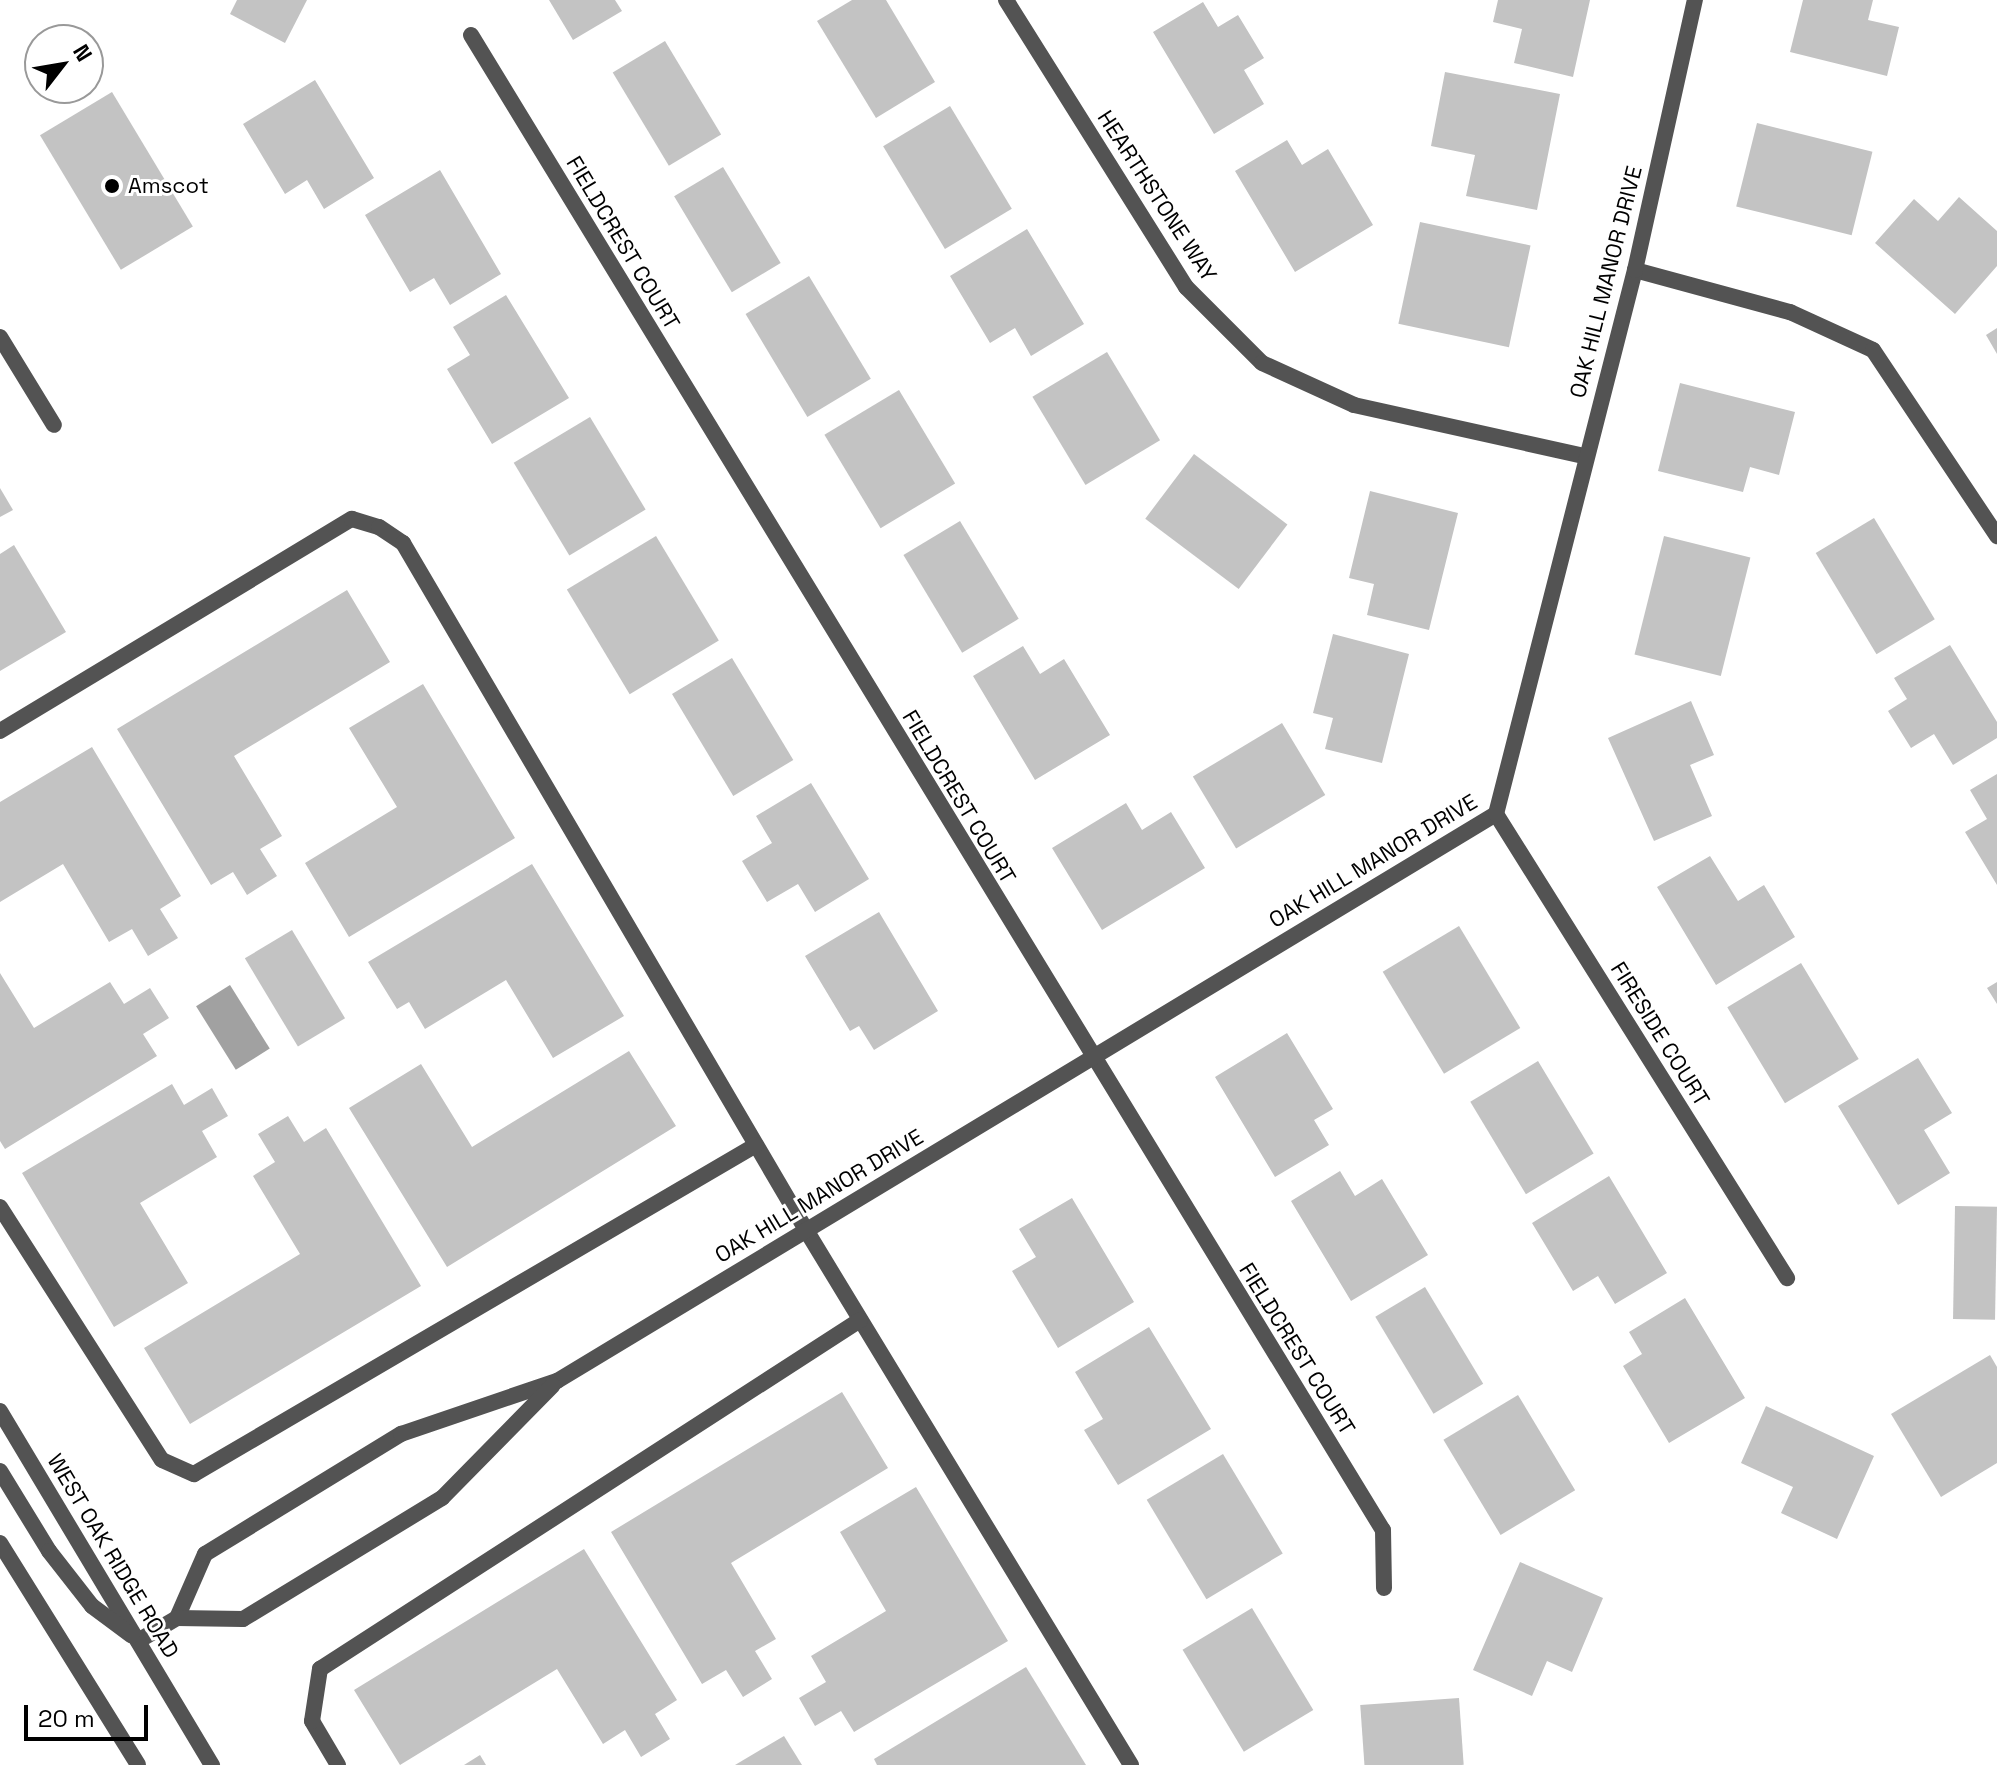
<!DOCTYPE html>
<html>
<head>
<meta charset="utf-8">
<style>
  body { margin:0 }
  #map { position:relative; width:1997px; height:1765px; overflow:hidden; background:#fff; font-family:"Space Grotesk",sans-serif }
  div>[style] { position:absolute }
  .water>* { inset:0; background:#a1a1a1; transform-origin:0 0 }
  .building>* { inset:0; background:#c3c3c3; transform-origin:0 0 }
  .service>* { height:16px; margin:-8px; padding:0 8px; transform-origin:8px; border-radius:8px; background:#535353 }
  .minor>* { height:16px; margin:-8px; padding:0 8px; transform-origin:8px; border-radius:8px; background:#535353 }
  .tertiary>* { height:16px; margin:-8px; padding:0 8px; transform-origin:8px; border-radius:8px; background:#535353 }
  .dots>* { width:22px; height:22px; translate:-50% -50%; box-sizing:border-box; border:4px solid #fff; border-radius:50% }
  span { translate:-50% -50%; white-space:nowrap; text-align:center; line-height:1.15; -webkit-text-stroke:6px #fff; paint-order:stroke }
  .poi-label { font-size:22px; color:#000 }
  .left { translate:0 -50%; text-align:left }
  .street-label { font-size:22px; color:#000 }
  .north { position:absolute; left:24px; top:24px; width:80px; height:80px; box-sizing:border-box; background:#fff; border:2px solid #999; border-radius:50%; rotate:59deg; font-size:22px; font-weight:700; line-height:32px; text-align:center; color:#000 }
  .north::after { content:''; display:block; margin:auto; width:28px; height:36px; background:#000; clip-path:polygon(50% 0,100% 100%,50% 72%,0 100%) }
  .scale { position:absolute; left:24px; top:1705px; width:124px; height:36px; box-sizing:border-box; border:4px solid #000; border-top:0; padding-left:10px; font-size:24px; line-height:28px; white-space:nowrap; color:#000; -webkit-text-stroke:6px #fff; paint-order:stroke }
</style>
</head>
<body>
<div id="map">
  <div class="water">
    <div style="left:230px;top:985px;width:75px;height:40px;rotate:58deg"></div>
  </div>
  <div class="building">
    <div style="clip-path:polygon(237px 0,307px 0,285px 43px,230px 14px)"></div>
    <div style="clip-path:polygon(549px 0,615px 0,622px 11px,573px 40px)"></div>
    <div style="clip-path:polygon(852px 0,886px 0,935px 82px,876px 118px,817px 21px)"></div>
    <div style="clip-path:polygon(1498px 0,1590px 0,1573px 77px,1514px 63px,1522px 29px,1493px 22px)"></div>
    <div style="clip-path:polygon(1803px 0,1873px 0,1868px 20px,1899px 27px,1887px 76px,1790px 52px)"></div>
    <div style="clip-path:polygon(1203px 2px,1218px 27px,1238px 15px,1264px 58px,1244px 70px,1264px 104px,1214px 134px,1153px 32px)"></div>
    <div style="left:665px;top:41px;width:109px;height:61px;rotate:59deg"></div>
    <div style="clip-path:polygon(1445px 72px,1560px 94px,1537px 210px,1466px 196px,1475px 155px,1431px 146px)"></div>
    <div style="clip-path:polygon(315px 80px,374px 178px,324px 209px,307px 180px,285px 194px,243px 124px)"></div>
    <div style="left:112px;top:92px;width:157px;height:84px;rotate:59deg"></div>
    <div style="left:950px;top:106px;width:120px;height:78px;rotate:59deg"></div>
    <div style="left:1757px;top:123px;width:119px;height:86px;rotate:14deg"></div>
    <div style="clip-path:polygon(1287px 140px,1302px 165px,1328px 149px,1373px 225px,1295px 272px,1235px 171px)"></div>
    <div style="left:723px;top:167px;width:112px;height:57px;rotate:59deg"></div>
    <div style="clip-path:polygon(440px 170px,501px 274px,450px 305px,434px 278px,410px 292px,365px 215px)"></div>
    <div style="clip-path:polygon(1959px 197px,1997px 231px,1997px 266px,1955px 314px,1875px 243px,1914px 199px,1938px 221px)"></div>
    <div style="left:1420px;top:222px;width:113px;height:104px;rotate:12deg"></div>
    <div style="clip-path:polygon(1027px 229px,1084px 324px,1031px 356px,1015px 328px,990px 343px,950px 276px)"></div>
    <div style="left:809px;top:276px;width:120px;height:74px;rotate:59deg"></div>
    <div style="clip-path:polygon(506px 295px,569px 398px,492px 444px,447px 369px,470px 355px,453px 327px)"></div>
    <div style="clip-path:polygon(1997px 328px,1997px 354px,1986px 335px)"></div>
    <div style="left:1107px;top:352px;width:103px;height:87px;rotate:59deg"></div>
    <div style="clip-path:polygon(1680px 383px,1795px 412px,1779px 475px,1750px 467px,1743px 492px,1658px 471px)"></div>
    <div style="left:899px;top:390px;width:109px;height:87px;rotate:59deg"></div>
    <div style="left:590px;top:417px;width:108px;height:89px;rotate:59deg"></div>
    <div style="left:1194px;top:454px;width:117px;height:81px;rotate:37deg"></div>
    <div style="clip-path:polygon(0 488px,13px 510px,0 517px)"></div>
    <div style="clip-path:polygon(1370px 491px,1458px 513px,1429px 630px,1367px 615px,1374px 584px,1349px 578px)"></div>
    <div style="left:1874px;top:518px;width:118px;height:68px;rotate:59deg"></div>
    <div style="left:960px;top:521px;width:114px;height:66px;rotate:59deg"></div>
    <div style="left:656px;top:536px;width:122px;height:104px;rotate:59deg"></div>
    <div style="left:1664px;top:536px;width:89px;height:122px;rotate:14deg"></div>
    <div style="clip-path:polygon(14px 545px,66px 632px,0 671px,0 554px)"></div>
    <div style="clip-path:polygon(347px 590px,390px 662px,234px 756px,282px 836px,260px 849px,277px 876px,247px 895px,233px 872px,211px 885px,117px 729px)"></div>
    <div style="clip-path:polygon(1333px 634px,1409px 654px,1382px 763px,1325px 749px,1333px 718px,1313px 713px)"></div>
    <div style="clip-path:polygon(1950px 645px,1997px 722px,1997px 738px,1953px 765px,1934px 734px,1911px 748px,1888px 711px,1907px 699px,1894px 678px)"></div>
    <div style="clip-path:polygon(1023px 646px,1040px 674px,1064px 659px,1110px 735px,1035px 780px,973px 676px)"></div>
    <div style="left:732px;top:658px;width:119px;height:70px;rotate:59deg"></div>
    <div style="clip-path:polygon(423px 684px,515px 838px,349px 937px,305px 863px,397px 807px,349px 728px)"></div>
    <div style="clip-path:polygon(1691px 701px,1714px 755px,1690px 765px,1712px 816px,1654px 841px,1608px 738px)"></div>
    <div style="left:1282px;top:723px;width:84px;height:104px;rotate:59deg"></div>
    <div style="clip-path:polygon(92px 747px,181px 896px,160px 909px,178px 938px,148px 956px,132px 929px,109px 942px,63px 864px,0 902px,0 802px)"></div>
    <div style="clip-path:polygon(1997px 774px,1997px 885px,1965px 832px,1987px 819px,1970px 790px)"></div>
    <div style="clip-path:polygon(811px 783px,869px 879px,815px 912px,798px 884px,767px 902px,742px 861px,772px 843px,756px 816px)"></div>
    <div style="clip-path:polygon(1126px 803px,1142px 830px,1171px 812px,1205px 868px,1102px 930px,1052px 848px)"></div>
    <div style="clip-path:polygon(1710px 856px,1738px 901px,1764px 885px,1795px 937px,1716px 985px,1657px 887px)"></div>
    <div style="clip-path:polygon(532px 864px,624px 1016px,553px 1058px,506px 980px,425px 1029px,409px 1002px,397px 1009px,368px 962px)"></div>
    <div style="clip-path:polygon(879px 912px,938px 1011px,874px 1050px,859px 1026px,850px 1031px,805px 956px)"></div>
    <div style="left:1459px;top:926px;width:119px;height:89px;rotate:59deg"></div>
    <div style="left:292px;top:930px;width:103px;height:55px;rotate:59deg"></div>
    <div style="left:1801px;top:963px;width:112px;height:86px;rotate:59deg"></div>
    <div style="clip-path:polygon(0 973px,34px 1028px,110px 982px,124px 1004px,150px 988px,169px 1018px,143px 1034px,157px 1056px,5px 1149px,0 1141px)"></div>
    <div style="clip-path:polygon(1997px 982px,1997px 1004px,1987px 988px)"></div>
    <div style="clip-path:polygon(1287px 1033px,1333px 1109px,1314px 1120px,1329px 1145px,1275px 1177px,1215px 1077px)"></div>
    <div style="clip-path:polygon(629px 1051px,676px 1126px,447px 1267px,349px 1108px,421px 1064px,472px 1147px)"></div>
    <div style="clip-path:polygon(1918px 1058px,1952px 1113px,1924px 1130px,1950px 1173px,1898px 1205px,1838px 1106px)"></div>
    <div style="left:1538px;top:1061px;width:108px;height:79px;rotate:59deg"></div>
    <div style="clip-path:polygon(172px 1084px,184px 1105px,212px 1088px,228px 1116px,202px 1131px,217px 1157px,140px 1203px,188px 1283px,114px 1327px,22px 1173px)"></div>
    <div style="clip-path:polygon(288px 1116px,304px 1142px,326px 1128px,421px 1286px,190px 1424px,144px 1348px,300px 1254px,253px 1176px,275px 1162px,258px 1134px)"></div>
    <div style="clip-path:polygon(1340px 1171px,1355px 1196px,1382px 1179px,1428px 1255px,1351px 1301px,1291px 1201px)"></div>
    <div style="clip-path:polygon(1609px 1176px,1667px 1273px,1615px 1304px,1598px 1276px,1573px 1291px,1532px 1223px)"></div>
    <div style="clip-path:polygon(1072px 1198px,1134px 1302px,1058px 1348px,1012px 1271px,1036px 1257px,1019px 1229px)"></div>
    <div style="left:1955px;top:1206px;width:42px;height:113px;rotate:1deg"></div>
    <div style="left:1425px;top:1287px;width:113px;height:58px;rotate:59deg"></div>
    <div style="clip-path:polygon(1685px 1298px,1745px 1398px,1669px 1443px,1623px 1366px,1642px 1354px,1629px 1332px)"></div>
    <div style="clip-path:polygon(1149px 1327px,1211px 1429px,1118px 1485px,1084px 1430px,1103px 1419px,1075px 1372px)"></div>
    <div style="clip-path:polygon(1990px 1355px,1997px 1367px,1997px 1463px,1941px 1497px,1891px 1414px)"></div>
    <div style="clip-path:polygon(842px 1392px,888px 1468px,731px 1563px,776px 1639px,755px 1651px,772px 1679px,743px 1697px,726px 1670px,702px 1684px,611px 1532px)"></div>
    <div style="left:1518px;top:1395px;width:111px;height:87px;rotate:59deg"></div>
    <div style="clip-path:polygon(1766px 1406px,1874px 1456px,1837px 1539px,1781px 1513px,1793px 1487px,1741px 1463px)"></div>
    <div style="left:1223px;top:1454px;width:116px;height:89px;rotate:59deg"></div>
    <div style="clip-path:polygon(916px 1487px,1008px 1641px,854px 1732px,841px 1711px,815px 1726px,799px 1698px,826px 1682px,811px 1656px,886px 1611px,840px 1532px)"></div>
    <div style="clip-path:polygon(584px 1549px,677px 1700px,655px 1714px,670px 1739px,641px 1757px,625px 1730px,603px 1744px,557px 1669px,400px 1765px,354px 1690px)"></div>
    <div style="clip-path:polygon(1520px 1562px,1603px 1598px,1572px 1672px,1547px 1661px,1532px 1696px,1473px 1670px)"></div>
    <div style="left:1252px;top:1608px;width:119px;height:81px;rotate:59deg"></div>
    <div style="clip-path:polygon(1026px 1667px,1086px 1765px,877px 1765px,874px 1759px)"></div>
    <div style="left:1459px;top:1698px;width:67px;height:99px;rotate:86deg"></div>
    <div style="clip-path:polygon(784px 1736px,802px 1765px,735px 1765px)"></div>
    <div style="clip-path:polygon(480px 1755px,486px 1765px,464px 1765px)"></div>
  </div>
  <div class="service">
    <div style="left:0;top:337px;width:103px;rotate:58.5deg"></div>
    <div style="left:0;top:731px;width:411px;rotate:-31.1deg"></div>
    <div style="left:352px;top:519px;width:28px;rotate:17deg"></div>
    <div style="left:379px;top:527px;width:29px;rotate:34deg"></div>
    <div style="left:403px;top:543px;width:796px;rotate:59.6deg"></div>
    <div style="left:806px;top:1230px;width:626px;rotate:58.72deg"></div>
    <div style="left:0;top:1207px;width:300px;rotate:57.4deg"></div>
    <div style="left:162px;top:1460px;width:35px;rotate:24deg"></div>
    <div style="left:194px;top:1474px;width:651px;rotate:-30.35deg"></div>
    <div style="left:338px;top:1765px;width:51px;rotate:-120.6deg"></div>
    <div style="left:312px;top:1721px;width:53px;rotate:-81.3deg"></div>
    <div style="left:320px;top:1669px;width:643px;rotate:-32.87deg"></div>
  </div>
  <div class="minor">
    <div style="left:1006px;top:0;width:339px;rotate:57.9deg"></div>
    <div style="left:1186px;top:287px;width:107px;rotate:45deg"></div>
    <div style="left:1262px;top:363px;width:101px;rotate:24.5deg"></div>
    <div style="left:1354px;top:405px;width:236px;rotate:12.5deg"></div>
    <div style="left:471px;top:35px;width:1751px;rotate:58.62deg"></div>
    <div style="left:1383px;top:1530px;width:58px;rotate:89deg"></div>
    <div style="left:1635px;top:270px;width:161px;rotate:15.2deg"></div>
    <div style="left:1790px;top:312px;width:91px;rotate:24.6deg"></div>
    <div style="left:1873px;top:350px;width:224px;rotate:56.3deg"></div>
    <div style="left:1496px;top:814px;width:548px;rotate:57.91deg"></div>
    <div style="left:177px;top:1618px;width:70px;rotate:-66.4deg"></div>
    <div style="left:205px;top:1554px;width:230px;rotate:-31.5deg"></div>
    <div style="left:401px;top:1434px;width:165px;rotate:-18.8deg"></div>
    <div style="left:557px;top:1381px;width:1097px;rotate:-31.13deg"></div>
    <div style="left:1496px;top:814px;width:561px;rotate:-75.67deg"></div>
    <div style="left:1635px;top:270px;width:277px;rotate:-77.5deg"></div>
    <div style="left:138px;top:1641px;width:45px;rotate:-30.5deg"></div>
    <div style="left:177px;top:1618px;width:66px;rotate:0.9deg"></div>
    <div style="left:243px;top:1619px;width:233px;rotate:-31.3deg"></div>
    <div style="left:442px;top:1498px;width:158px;rotate:-45.5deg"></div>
  </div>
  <div class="tertiary">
    <div style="left:0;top:1411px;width:413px;rotate:59.1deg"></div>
    <div style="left:0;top:1471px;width:94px;rotate:58.5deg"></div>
    <div style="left:49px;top:1551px;width:70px;rotate:52deg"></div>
    <div style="left:92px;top:1606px;width:49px;rotate:36.6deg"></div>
    <div style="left:0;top:1543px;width:261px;rotate:58.1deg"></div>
  </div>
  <div class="dots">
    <div style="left:112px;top:186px;background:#000"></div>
  </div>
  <div class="poi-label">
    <span class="left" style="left:128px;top:186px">Amscot</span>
  </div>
  <div class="street-label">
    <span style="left:1157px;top:196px;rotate:57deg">HEARTHSTONE WAY</span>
    <span style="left:623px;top:243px;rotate:59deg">FIELDCREST COURT</span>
    <span style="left:1606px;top:282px;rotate:-76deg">OAK HILL MANOR DRIVE</span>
    <span style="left:959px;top:797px;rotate:59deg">FIELDCREST COURT</span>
    <span style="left:1373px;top:861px;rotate:-31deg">OAK HILL MANOR DRIVE</span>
    <span style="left:1660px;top:1034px;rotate:58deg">FIRESIDE COURT</span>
    <span style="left:819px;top:1196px;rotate:-31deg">OAK HILL MANOR DRIVE</span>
    <span style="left:1297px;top:1349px;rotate:58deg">FIELDCREST COURT</span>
    <span style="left:113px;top:1556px;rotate:59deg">WEST OAK RIDGE ROAD</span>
  </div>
  <div class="north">N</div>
  <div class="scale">20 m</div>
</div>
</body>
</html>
